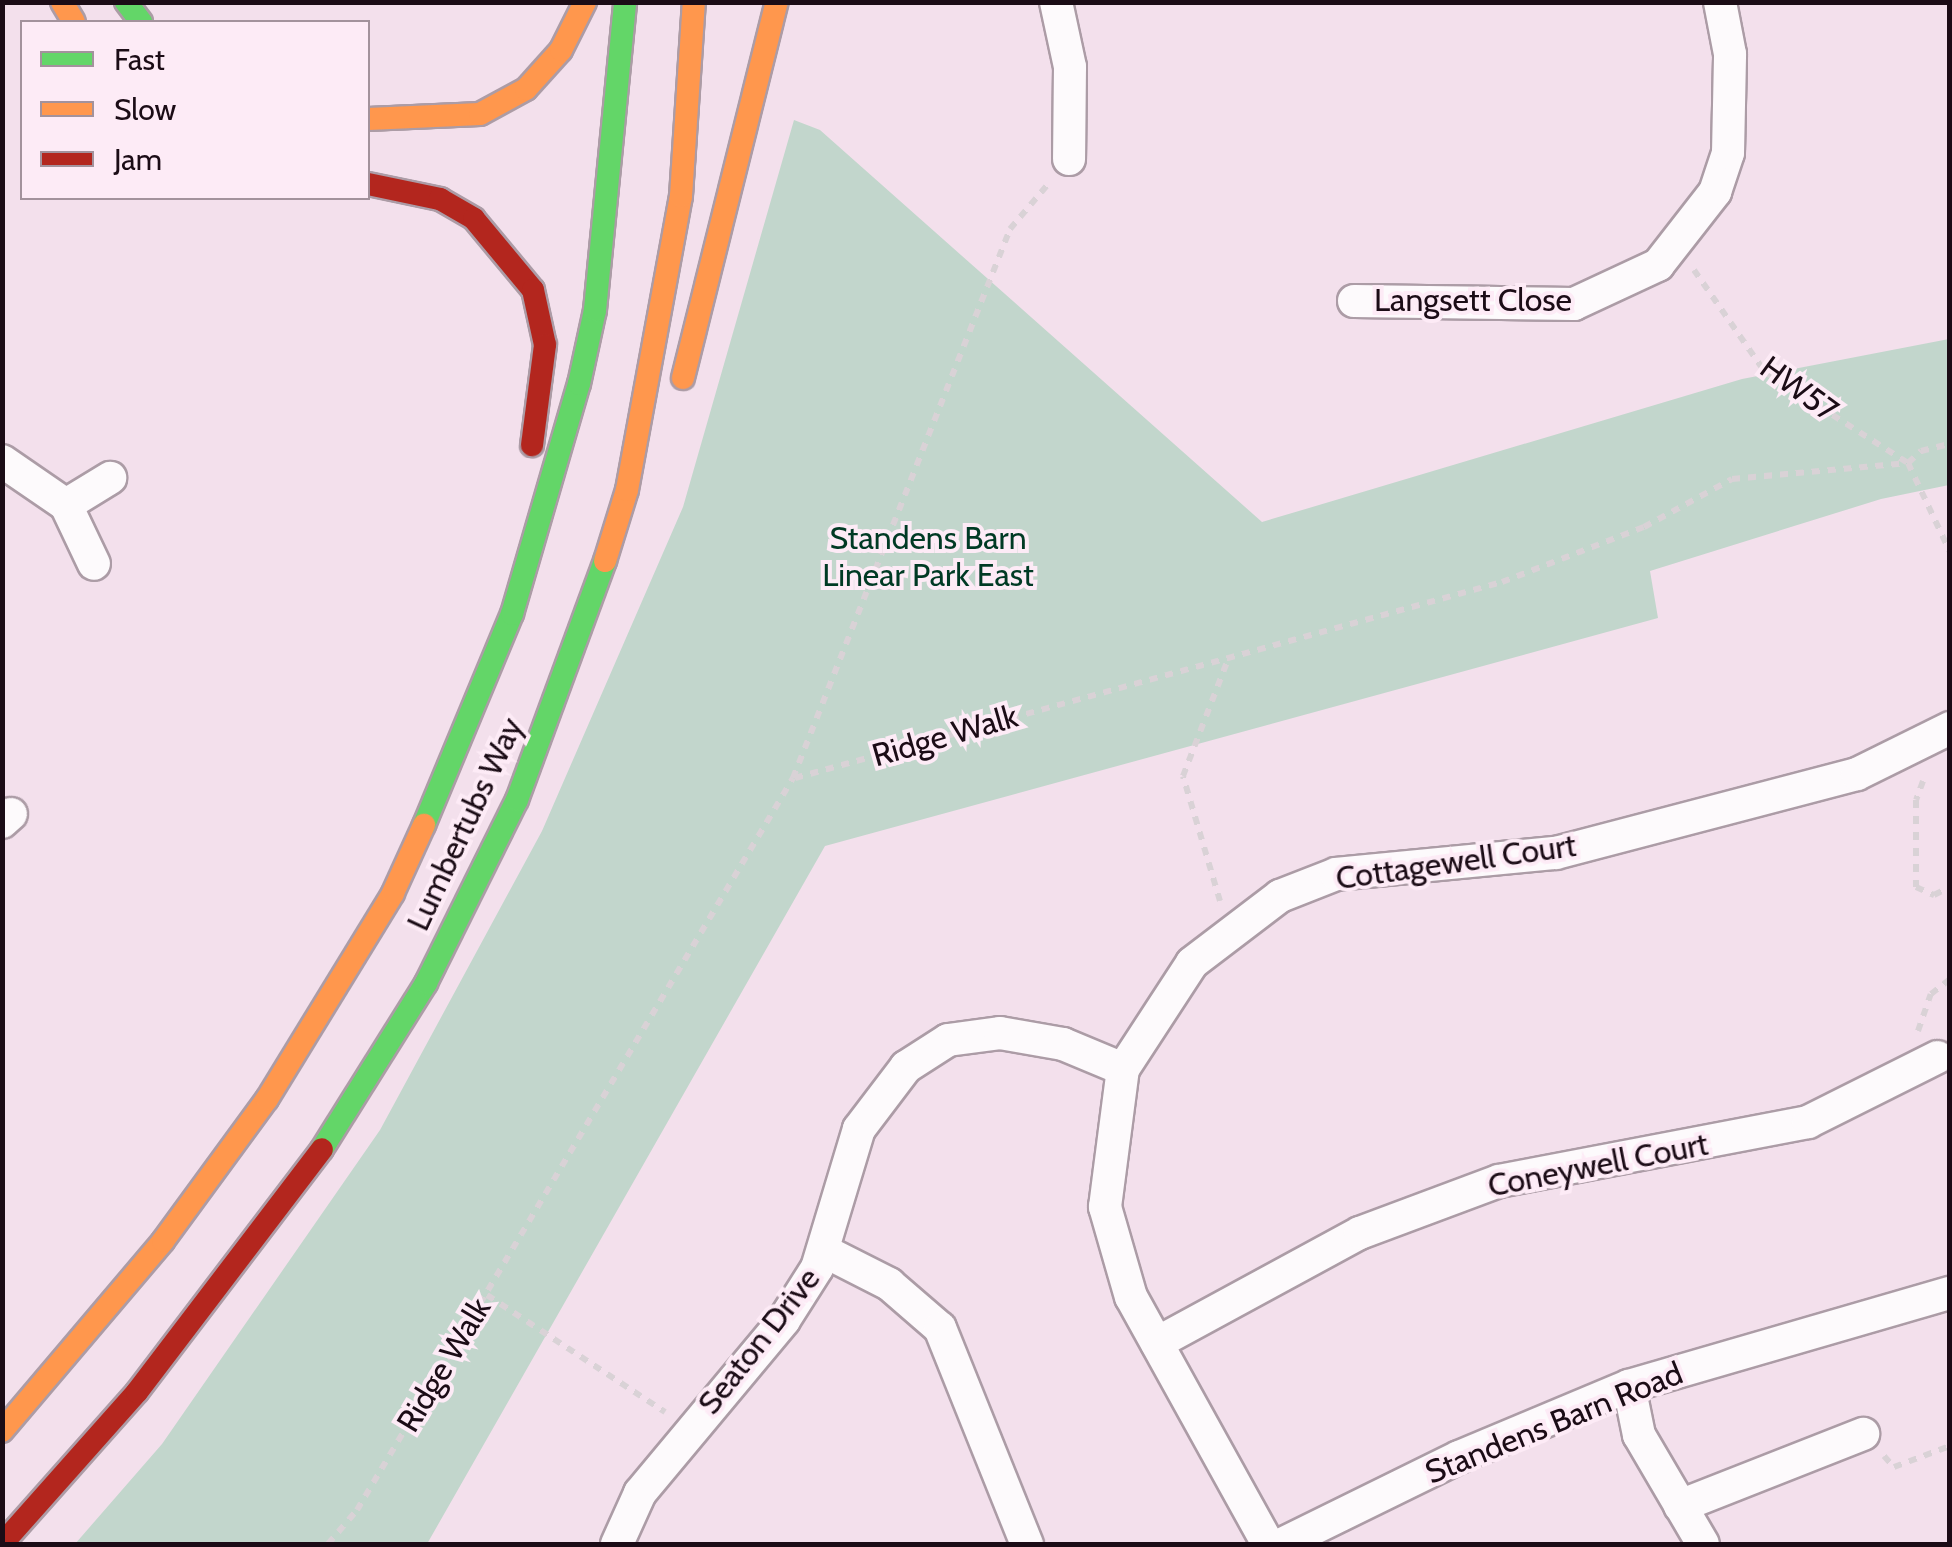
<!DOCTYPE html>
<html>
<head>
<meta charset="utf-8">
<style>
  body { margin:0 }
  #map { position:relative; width:1952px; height:1547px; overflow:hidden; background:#f3e0ec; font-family:Cabin,sans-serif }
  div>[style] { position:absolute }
  .green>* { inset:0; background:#c2d6cc }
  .path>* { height:6px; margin-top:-3px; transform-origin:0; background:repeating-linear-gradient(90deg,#d9d2d6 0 8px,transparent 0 16px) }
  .roads { filter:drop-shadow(2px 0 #ac9ca6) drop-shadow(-2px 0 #ac9ca6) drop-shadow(0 2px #ac9ca6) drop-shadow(0 -2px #ac9ca6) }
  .street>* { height:32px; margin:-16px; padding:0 16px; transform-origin:16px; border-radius:16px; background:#fdfafc }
  .fast>* { height:22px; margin:-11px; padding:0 11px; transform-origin:11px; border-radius:11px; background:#63d668 }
  .slow>* { height:22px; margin:-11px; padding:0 11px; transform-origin:11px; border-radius:11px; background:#ff974d }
  .jam>* { height:22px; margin:-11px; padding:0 11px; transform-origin:11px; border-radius:11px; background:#b3261e }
  span { translate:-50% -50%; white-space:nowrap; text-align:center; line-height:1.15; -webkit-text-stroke:8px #fdebf6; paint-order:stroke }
  .street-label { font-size:32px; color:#1b0c16 }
  .park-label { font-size:32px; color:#003a24 }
  .frame { position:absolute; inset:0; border:5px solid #1b0c16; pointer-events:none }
  .legend { position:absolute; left:20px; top:20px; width:350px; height:180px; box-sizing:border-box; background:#fdebf6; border:2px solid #a3929c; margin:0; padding:12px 18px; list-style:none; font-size:30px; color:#1b0c16 }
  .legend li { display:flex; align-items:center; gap:20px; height:50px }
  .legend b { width:50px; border:2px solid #a3929c }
</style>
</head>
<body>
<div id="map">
  <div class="green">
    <div style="clip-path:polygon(794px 120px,820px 130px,1262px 522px,1742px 379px,1949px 339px,1949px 485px,1881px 499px,1650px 571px,1658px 618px,825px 846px,427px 1544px,75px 1544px,162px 1444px,380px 1130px,542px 831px,683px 507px)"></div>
  </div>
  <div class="path">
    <div style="left:1694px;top:270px;width:124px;rotate:55.2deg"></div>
    <div style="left:1765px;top:372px;width:169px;rotate:32.5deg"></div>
    <div style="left:1908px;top:463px;width:98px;rotate:64.7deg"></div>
    <div style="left:795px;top:778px;width:734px;rotate:-15.49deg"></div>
    <div style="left:1502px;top:582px;width:152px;rotate:-21.2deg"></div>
    <div style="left:1644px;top:527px;width:100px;rotate:-28.6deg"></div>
    <div style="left:1732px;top:479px;width:177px;rotate:-5.2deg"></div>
    <div style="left:1908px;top:463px;width:18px;rotate:-43deg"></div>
    <div style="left:1921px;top:451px;width:30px;rotate:-14deg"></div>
    <div style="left:1923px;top:781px;width:20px;rotate:110deg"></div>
    <div style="left:1916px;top:800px;width:87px;rotate:90deg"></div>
    <div style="left:1916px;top:887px;width:20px;rotate:24deg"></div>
    <div style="left:1934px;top:895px;width:18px;rotate:-27deg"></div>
    <div style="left:1220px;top:901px;width:130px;rotate:-106.5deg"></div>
    <div style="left:1183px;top:776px;width:128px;rotate:-68.9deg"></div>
    <div style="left:1918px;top:1031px;width:39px;rotate:-71deg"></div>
    <div style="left:1931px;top:994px;width:24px;rotate:-38deg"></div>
    <div style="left:487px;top:1295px;width:213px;rotate:33.3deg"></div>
    <div style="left:1884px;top:1456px;width:15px;rotate:48deg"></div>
    <div style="left:1894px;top:1467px;width:60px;rotate:-20.6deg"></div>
    <div style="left:328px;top:1544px;width:45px;rotate:-49.5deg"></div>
    <div style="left:357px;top:1510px;width:852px;rotate:-59.22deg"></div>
    <div style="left:793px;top:778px;width:590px;rotate:-68.43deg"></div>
    <div style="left:1010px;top:229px;width:60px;rotate:-49.7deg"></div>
  </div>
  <div class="roads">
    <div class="street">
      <div style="left:1056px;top:2px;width:66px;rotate:77.8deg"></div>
      <div style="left:1070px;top:67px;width:92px;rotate:90.6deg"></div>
      <div style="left:1354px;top:301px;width:220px;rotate:0.8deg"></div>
      <div style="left:1574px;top:304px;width:93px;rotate:-24.9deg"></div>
      <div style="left:1658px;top:265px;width:93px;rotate:-52deg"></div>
      <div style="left:1715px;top:192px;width:41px;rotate:-71.6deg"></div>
      <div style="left:1728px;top:153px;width:99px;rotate:-88.8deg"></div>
      <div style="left:1730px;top:54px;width:53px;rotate:-100.9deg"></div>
      <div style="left:2px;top:461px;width:78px;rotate:34.5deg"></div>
      <div style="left:66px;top:505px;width:52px;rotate:-31.5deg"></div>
      <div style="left:66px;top:505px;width:65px;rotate:64.6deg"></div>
      <div style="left:2px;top:822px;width:12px;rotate:-42deg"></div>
      <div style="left:826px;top:1252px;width:71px;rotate:26.9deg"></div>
      <div style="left:889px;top:1284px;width:67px;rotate:40.8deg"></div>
      <div style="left:940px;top:1328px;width:233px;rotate:68.1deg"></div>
      <div style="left:1157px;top:1343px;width:231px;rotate:-28.5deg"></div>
      <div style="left:1360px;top:1233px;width:148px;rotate:-20.5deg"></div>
      <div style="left:1499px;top:1181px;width:315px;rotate:-10.8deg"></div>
      <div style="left:1808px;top:1122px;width:145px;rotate:-26.6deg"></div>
      <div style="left:1629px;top:1386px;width:50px;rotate:78.5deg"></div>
      <div style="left:1639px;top:1435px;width:126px;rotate:59.6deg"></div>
      <div style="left:1680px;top:1506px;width:197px;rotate:-21.5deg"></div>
      <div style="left:617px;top:1544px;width:56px;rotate:-65.7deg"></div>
      <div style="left:640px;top:1493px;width:225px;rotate:-50.2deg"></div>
      <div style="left:784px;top:1320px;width:62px;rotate:-57.6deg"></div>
      <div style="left:817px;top:1268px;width:145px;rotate:-73.2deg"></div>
      <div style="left:859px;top:1129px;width:78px;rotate:-52.8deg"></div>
      <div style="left:906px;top:1067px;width:50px;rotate:-32.7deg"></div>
      <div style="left:948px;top:1040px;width:52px;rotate:-7.7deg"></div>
      <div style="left:1000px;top:1033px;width:64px;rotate:9.9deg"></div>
      <div style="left:1063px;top:1044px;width:65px;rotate:22.6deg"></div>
      <div style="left:1268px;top:1544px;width:282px;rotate:-119deg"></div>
      <div style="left:1131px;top:1297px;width:94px;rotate:-106.1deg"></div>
      <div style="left:1105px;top:1207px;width:139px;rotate:-82.6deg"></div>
      <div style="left:1123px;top:1069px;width:126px;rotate:-56.9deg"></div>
      <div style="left:1192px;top:963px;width:111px;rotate:-37.3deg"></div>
      <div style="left:1280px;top:896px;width:60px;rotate:-21.4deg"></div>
      <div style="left:1336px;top:874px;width:221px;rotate:-5.5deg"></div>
      <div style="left:1556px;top:853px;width:311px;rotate:-14.7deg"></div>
      <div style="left:1857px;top:774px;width:104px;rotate:-26.3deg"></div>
      <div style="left:1282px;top:1544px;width:197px;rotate:-26.2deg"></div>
      <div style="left:1459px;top:1457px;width:184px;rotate:-22.7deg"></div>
      <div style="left:1629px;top:1386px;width:334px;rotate:-16.2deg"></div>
    </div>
    <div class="fast">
      <div style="left:126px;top:2px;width:25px;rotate:53deg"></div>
      <div style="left:424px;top:825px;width:229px;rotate:-67.4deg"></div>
      <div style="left:512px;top:614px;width:240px;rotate:-73.8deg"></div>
      <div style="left:579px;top:384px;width:76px;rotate:-77.8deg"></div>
      <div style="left:595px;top:310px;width:309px;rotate:-84.4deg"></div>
      <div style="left:322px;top:1149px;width:196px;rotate:-57.9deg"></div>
      <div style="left:426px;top:983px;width:204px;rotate:-63.6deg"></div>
      <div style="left:517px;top:800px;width:255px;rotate:-69.8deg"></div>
    </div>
    <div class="slow">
      <div style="left:62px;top:2px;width:23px;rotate:59deg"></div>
      <div style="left:368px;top:119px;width:112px;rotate:-2.6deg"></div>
      <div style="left:480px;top:114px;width:52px;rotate:-28.5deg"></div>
      <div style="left:526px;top:89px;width:52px;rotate:-48.1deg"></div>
      <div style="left:561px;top:50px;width:54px;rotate:-63.4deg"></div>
      <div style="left:683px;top:378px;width:388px;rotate:-76deg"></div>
      <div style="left:605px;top:561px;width:74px;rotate:-72.8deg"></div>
      <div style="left:627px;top:490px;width:299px;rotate:-79.6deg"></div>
      <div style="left:681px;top:196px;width:194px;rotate:-86.2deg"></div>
      <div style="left:2px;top:1431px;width:249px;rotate:-49.7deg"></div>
      <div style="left:163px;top:1241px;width:176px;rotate:-53.8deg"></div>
      <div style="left:267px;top:1099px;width:241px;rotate:-58.5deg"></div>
      <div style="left:393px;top:893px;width:75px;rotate:-65.5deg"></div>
    </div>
    <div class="jam">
      <div style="left:368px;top:184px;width:74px;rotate:11.8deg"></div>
      <div style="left:440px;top:199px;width:39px;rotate:30deg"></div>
      <div style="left:474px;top:219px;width:92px;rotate:50.3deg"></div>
      <div style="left:533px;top:290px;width:56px;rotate:77.7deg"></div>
      <div style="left:545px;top:345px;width:101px;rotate:97.4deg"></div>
      <div style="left:2px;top:1544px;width:203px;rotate:-48.4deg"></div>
      <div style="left:137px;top:1392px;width:305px;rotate:-52.7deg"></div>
    </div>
  </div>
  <div class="street-label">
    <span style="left:1473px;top:300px">Langsett Close</span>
    <span style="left:1799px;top:389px;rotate:36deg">HW57</span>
    <span style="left:945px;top:736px;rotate:-16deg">Ridge Walk</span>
    <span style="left:465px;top:824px;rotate:-65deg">Lumbertubs Way</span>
    <span style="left:1456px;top:862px;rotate:-8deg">Cottagewell Court</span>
    <span style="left:1598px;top:1165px;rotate:-11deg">Coneywell Court</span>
    <span style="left:759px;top:1341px;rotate:-52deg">Seaton Drive</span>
    <span style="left:444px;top:1365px;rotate:-59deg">Ridge Walk</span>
    <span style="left:1554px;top:1423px;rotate:-22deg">Standens Barn Road</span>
  </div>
  <div class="park-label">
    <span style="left:928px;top:557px">Standens Barn<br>Linear Park East</span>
  </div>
  <div class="frame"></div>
  <ul class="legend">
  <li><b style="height:12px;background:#63d668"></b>Fast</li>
  <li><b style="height:12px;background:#ff974d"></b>Slow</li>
  <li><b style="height:12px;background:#b3261e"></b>Jam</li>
  </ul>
</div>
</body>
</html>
